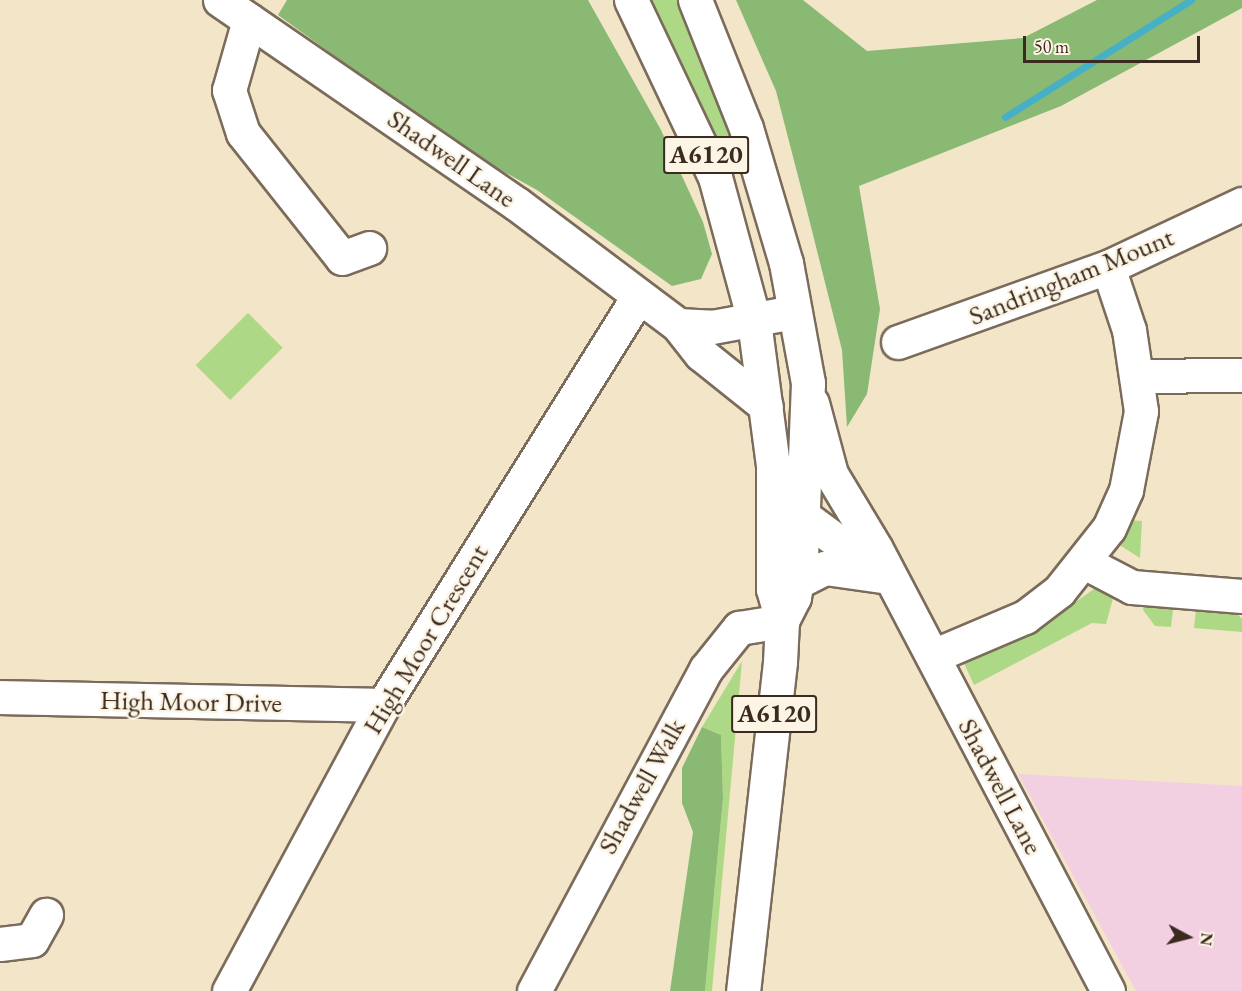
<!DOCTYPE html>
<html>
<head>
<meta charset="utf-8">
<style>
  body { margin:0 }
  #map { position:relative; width:1242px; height:991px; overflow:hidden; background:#f3e5c8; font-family:"EB Garamond",serif }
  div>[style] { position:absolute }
  .built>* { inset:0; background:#f2cfe1 }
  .green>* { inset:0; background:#add986; transform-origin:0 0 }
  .forest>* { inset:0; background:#8ab973 }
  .stream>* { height:7px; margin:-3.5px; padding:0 3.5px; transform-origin:3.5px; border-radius:3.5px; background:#47b0c6 }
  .roads { filter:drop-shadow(2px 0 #7b6b5a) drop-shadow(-2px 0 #7b6b5a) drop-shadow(0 2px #7b6b5a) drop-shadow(0 -2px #7b6b5a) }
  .minor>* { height:33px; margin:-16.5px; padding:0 16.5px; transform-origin:16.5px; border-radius:16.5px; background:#fff }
  .highway>* { height:33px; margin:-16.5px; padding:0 16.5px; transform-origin:16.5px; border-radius:16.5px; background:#fff }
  span { translate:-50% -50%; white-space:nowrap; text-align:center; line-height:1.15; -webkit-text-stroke:5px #fcf5e5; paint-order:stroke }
  .shield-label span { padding:2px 4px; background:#fcf5e5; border:2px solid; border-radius:4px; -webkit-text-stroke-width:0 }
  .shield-label { font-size:26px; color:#3b2a1e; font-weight:700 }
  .street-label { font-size:27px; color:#3b2a1e }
  .north { position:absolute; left:1158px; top:907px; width:60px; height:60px; -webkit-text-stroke:4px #fcf5e5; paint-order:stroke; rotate:97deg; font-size:16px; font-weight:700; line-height:24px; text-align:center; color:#3b2a1e }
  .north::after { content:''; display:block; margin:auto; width:21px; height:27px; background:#3b2a1e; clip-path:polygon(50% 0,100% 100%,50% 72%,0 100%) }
  .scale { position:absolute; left:1023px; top:36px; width:177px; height:27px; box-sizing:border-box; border:3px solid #3b2a1e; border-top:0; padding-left:8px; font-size:18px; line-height:21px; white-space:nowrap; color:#3b2a1e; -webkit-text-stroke:4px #fcf5e5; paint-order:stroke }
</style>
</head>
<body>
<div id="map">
  <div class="built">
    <div style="clip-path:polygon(1018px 774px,1242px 786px,1242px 991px,1136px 991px)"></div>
  </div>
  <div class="green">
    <div style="clip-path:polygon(652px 0,682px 0,708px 55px,731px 142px,719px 147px)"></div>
    <div style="left:248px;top:313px;width:49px;height:74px;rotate:45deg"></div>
    <div style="clip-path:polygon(1129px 520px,1142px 521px,1140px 558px,1118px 544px)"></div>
    <div style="clip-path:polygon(1097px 587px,1115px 591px,1106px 624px,1092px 623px,974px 685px,963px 661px,1057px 615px)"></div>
    <div style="clip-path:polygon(1145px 598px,1174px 601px,1171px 627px,1155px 626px,1143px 610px)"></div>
    <div style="clip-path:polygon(1197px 601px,1232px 608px,1242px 619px,1242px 632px,1194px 628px)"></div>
    <div style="clip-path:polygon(742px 661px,712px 991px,705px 991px,723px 799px,721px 735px,702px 727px)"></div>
  </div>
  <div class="forest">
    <div style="clip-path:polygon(287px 0,588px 0,661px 130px,703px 222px,712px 254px,701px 279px,672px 286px,537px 190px,466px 151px,278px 15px)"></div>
    <div style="clip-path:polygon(736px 0,803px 0,867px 51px,1023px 38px,1097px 0,1242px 0,1242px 8px,1061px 106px,859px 186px,880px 309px,867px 394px,847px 427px,842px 350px,806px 207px,776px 91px)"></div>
    <div style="clip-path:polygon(702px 727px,721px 735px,723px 799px,705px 991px,670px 991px,693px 832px,682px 803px,682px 768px)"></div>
  </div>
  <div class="stream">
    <div style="left:1005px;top:117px;width:220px;rotate:-32.2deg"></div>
  </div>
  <div class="roads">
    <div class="minor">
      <div style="left:220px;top:0;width:360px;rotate:34.5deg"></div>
      <div style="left:517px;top:204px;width:201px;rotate:36.9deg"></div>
      <div style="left:678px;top:325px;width:37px;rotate:52deg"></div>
      <div style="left:701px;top:354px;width:83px;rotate:38.7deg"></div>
      <div style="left:249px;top:20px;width:73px;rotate:105.9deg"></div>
      <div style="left:229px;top:90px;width:45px;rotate:72deg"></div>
      <div style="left:243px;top:133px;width:159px;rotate:51.6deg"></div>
      <div style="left:342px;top:258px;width:29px;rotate:-20deg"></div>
      <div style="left:678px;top:325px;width:34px;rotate:3deg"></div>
      <div style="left:712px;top:327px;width:83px;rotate:-10.4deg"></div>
      <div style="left:898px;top:342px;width:223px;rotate:-19.7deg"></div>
      <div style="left:1108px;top:267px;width:148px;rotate:-25.2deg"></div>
      <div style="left:1138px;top:376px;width:104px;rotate:-0.6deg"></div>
      <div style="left:812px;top:403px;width:73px;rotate:75deg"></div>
      <div style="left:831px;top:474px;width:87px;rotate:59deg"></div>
      <div style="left:876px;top:549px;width:499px;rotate:62.3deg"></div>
      <div style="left:783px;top:501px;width:106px;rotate:36.5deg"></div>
      <div style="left:868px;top:564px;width:15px;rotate:8deg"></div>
      <div style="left:1086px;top:563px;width:52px;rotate:27.6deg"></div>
      <div style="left:1132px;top:587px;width:110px;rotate:4.7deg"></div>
      <div style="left:797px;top:582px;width:31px;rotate:-27deg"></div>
      <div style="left:825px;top:568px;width:57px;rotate:8.1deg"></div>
      <div style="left:933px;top:656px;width:100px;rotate:-23deg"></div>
      <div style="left:1025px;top:617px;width:43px;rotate:-37.4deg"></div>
      <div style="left:1059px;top:591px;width:80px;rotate:-51.6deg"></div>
      <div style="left:1109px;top:528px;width:42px;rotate:-65.9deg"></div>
      <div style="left:1126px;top:490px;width:80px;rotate:-79.2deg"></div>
      <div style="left:1141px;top:411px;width:82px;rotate:-98.4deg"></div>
      <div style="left:1129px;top:330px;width:66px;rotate:-108.4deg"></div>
      <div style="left:0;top:697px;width:383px;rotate:1.2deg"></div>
      <div style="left:0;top:944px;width:32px;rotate:-7deg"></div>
      <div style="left:32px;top:940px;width:29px;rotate:-61deg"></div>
      <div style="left:229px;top:991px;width:325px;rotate:-61.7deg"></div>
      <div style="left:383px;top:705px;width:481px;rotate:-58deg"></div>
      <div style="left:534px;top:991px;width:365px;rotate:-61.9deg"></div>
      <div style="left:706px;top:669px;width:53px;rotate:-51.2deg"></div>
      <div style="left:739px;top:628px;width:44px;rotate:-9.2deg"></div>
    </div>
    <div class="highway">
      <div style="left:631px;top:0;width:196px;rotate:64.6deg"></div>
      <div style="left:715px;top:177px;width:149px;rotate:74.8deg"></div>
      <div style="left:754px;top:321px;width:145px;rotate:82.5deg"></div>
      <div style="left:773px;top:465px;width:124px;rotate:90deg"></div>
      <div style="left:773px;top:589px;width:33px;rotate:74deg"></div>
      <div style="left:782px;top:621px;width:41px;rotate:92.8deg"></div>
      <div style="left:780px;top:662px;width:331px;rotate:96.4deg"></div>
      <div style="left:695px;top:0;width:138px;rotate:68.3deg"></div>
      <div style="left:746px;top:128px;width:141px;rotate:73.5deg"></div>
      <div style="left:786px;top:263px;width:122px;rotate:79.6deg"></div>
      <div style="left:808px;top:383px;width:174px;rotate:92.3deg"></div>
      <div style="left:801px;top:557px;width:41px;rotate:99.9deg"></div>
      <div style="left:794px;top:597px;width:27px;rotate:117deg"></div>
    </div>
  </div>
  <div class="shield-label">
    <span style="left:706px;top:155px">A6120</span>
    <span style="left:774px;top:714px">A6120</span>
  </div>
  <div class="street-label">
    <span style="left:452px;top:158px;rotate:35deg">Shadwell Lane</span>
    <span style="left:1071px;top:276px;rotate:-22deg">Sandringham Mount</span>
    <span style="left:425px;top:639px;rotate:-59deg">High Moor Crescent</span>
    <span style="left:191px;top:701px;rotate:1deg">High Moor Drive</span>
    <span style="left:641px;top:786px;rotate:-61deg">Shadwell Walk</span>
    <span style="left:1001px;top:786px;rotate:62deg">Shadwell Lane</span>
  </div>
  <div class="north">N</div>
  <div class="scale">50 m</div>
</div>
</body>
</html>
